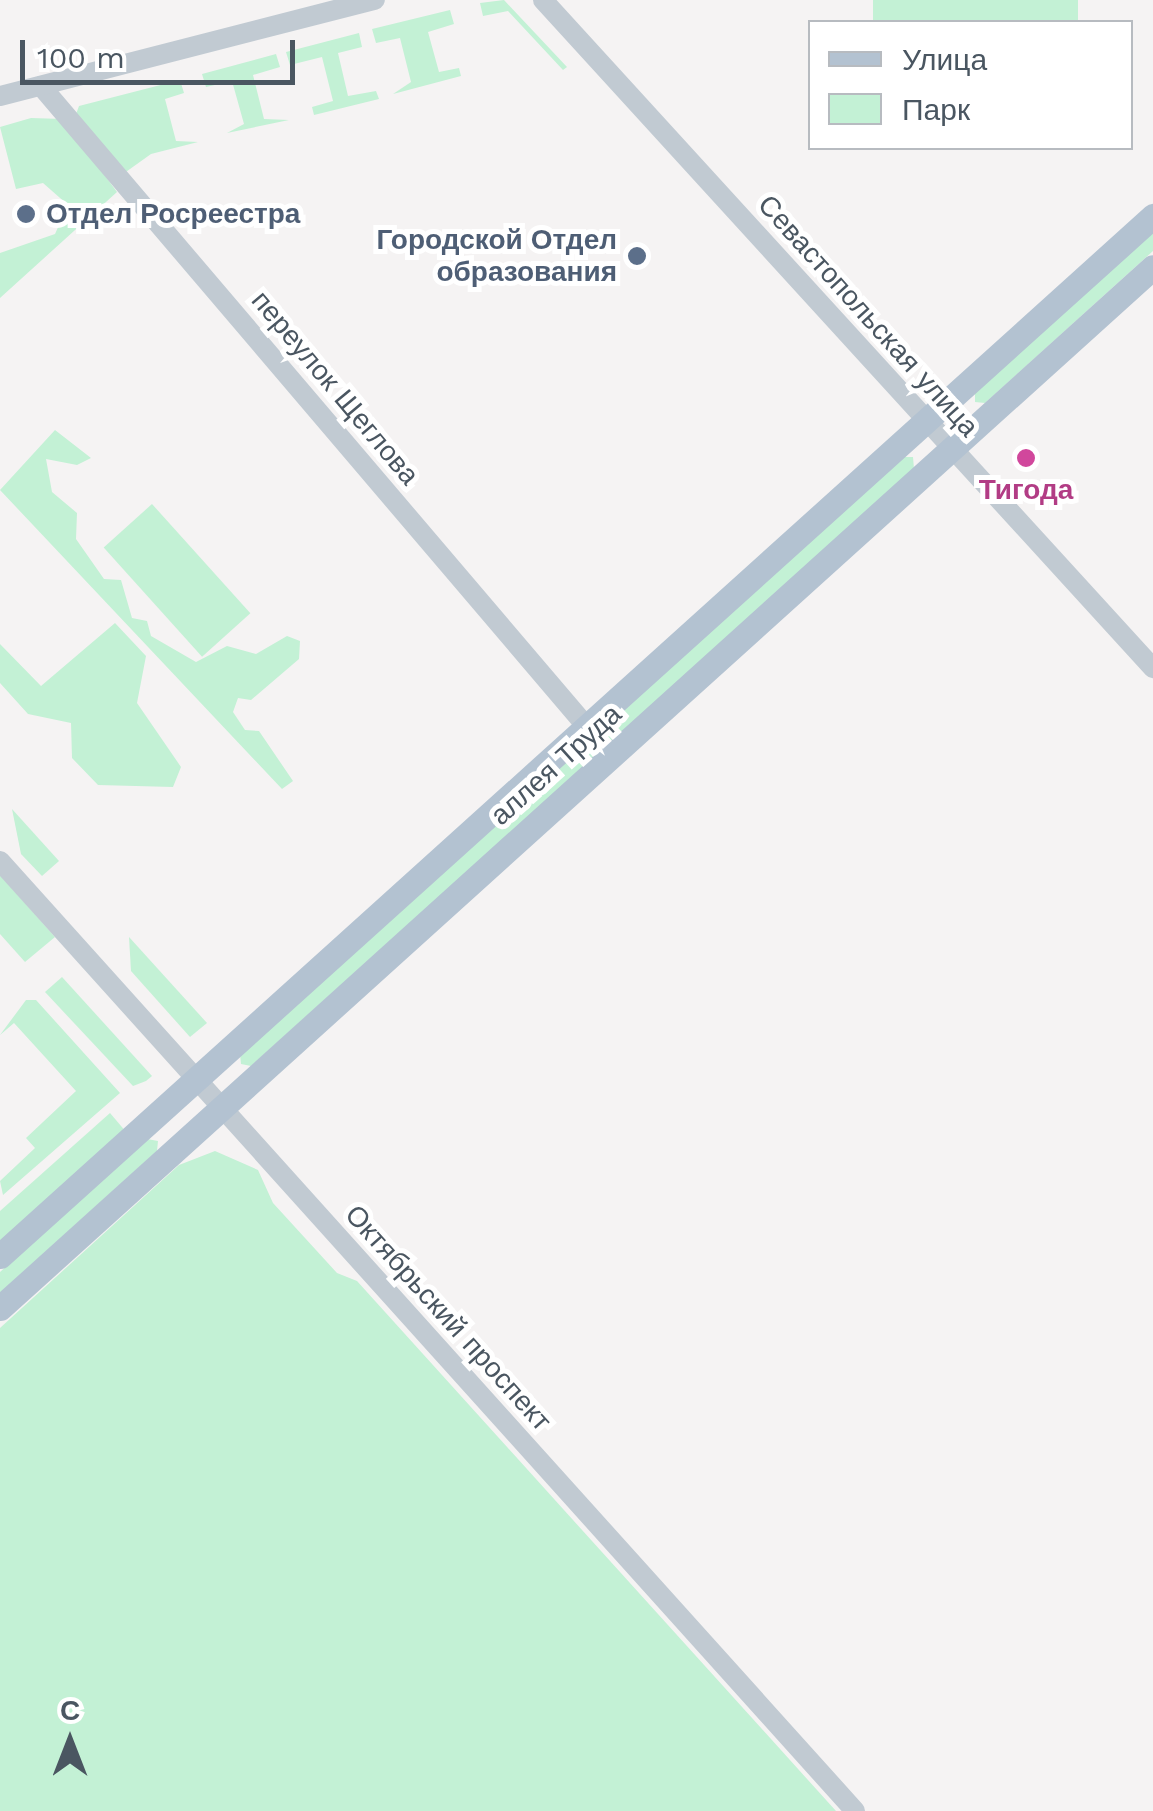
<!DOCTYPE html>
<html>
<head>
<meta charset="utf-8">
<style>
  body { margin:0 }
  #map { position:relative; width:1153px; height:1811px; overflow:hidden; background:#f5f3f3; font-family:"Work Sans",sans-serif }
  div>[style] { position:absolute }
  .green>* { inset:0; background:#c3f1d5; transform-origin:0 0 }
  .minor>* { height:20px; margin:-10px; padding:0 10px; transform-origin:10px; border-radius:10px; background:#c1cad2 }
  .major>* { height:25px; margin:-12.5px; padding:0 12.5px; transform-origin:12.5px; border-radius:12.5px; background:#b3c2d1 }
  .dots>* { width:28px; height:28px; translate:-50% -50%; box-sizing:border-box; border:5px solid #fff; border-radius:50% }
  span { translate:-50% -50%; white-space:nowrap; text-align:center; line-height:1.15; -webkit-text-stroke:10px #fff; paint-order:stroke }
  .service-label { font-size:28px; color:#4e5e75; font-weight:700 }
  .left { translate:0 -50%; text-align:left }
  .right { translate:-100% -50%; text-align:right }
  .street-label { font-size:28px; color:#4a5661 }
  .hotel-label { font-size:28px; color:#b23c85; font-weight:700 }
  .legend { position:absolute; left:808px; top:20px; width:325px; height:130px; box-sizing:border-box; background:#fff; border:2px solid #b7bbc0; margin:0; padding:12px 18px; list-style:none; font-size:30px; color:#4a5661 }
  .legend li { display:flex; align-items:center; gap:20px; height:50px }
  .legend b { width:50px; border:2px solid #b7bbc0 }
  .north { position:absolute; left:20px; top:1691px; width:100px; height:100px; -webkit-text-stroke:8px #fff; paint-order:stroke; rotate:0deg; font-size:28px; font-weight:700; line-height:40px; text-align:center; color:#4a5661 }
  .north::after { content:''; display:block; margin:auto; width:35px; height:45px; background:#4a5661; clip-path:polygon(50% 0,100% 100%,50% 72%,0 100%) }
  .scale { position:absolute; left:20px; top:40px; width:275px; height:45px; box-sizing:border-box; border:5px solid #4a5661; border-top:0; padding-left:12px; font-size:30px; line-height:35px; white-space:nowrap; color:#4a5661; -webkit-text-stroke:8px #fff; paint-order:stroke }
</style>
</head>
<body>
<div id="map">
  <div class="green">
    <div style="clip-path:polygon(504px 0,567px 67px,563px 70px,508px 11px,483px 16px,480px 3px)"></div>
    <div style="left:873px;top:0;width:205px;height:23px"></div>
    <div style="clip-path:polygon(450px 10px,454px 24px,428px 32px,439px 72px,459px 68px,461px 76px,393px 94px,411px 82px,400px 38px,376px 43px,372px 29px)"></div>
    <div style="clip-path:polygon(359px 33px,362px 47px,338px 53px,348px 96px,376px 91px,379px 99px,314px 115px,312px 107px,333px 101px,322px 57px,290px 65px,286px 52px)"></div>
    <div style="clip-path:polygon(276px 54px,280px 67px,253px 75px,264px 119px,289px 120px,227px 133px,244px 124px,232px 81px,206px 87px,202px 74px)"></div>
    <div style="clip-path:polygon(180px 80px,184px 93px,165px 99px,176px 141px,198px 142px,151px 154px,123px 174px,75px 117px,79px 106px)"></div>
    <div style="clip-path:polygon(31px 118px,63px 119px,117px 192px,0 298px,0 253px,55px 234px,68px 205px,43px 183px,16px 189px,0 127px)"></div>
    <div style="clip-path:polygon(1153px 231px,1153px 251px,985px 403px,975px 402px,975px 392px)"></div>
    <div style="clip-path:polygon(55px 430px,91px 458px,77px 465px,46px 459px,52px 492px,77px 513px,76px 539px,104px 579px,121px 580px,132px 618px,147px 621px,151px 636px,196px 662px,227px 646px,256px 654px,287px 636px,300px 641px,299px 659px,251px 700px,238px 698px,233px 712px,245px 730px,259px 731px,293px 781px,282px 789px,0 490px)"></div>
    <div style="clip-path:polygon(904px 457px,913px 457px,914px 469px,251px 1066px,241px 1064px,240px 1054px)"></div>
    <div style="left:152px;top:504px;width:147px;height:65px;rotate:48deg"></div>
    <div style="clip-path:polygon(115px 623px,146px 656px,137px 703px,181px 767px,173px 787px,98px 785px,72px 758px,71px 723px,28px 714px,0 683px,0 644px,41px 686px)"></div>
    <div style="clip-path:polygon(12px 809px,59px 861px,42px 876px,21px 854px)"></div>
    <div style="clip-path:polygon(0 875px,55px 937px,25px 962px,0 934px)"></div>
    <div style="clip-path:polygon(129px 937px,207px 1023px,190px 1037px,131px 971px)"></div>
    <div style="clip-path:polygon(62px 977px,152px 1076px,146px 1081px,133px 1086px,45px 992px)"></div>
    <div style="clip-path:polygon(26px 1000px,36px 1000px,120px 1093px,3px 1195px,0 1181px,35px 1148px,26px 1138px,76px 1091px,14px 1023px,0 1035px)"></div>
    <div style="clip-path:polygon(110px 1113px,127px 1133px,0 1248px,0 1211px)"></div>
    <div style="clip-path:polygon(147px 1139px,158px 1141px,157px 1151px,0 1293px,0 1272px)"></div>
    <div style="clip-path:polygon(215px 1151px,258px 1170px,273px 1203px,337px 1273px,357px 1281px,836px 1811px,0 1811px,0 1328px,179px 1165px)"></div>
  </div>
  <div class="minor">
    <div style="left:543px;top:0;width:905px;rotate:47.6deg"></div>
    <div style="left:41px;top:86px;width:842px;rotate:49.58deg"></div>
    <div style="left:0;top:96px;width:387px;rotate:-14.4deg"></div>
    <div style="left:0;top:861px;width:1278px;rotate:48.01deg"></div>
  </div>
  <div class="major">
    <div style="left:0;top:1256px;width:1553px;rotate:-42.05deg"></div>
    <div style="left:0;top:1308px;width:1553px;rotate:-42.08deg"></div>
  </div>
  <div class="dots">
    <div style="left:26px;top:214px;background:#5c6f8a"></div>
    <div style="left:637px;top:256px;background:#5c6f8a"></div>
    <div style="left:1026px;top:458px;background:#d1479c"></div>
  </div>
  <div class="service-label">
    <span class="left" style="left:46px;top:214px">Отдел Росреестра</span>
    <span class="right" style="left:617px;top:256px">Городской Отдел<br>образования</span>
  </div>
  <div class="street-label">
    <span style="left:868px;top:316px;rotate:48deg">Севастопольская улица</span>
    <span style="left:335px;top:388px;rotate:50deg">переулок Щеглова</span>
    <span style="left:556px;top:765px;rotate:-42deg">аллея Труда</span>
    <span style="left:448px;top:1318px;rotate:48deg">Октябрьский проспект</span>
  </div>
  <div class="hotel-label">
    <span style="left:1026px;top:490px">Тигода</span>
  </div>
  <ul class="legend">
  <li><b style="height:12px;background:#b3c2d1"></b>Улица</li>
  <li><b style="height:28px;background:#c3f1d5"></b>Парк</li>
  </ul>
  <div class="north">С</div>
  <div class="scale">100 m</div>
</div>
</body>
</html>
